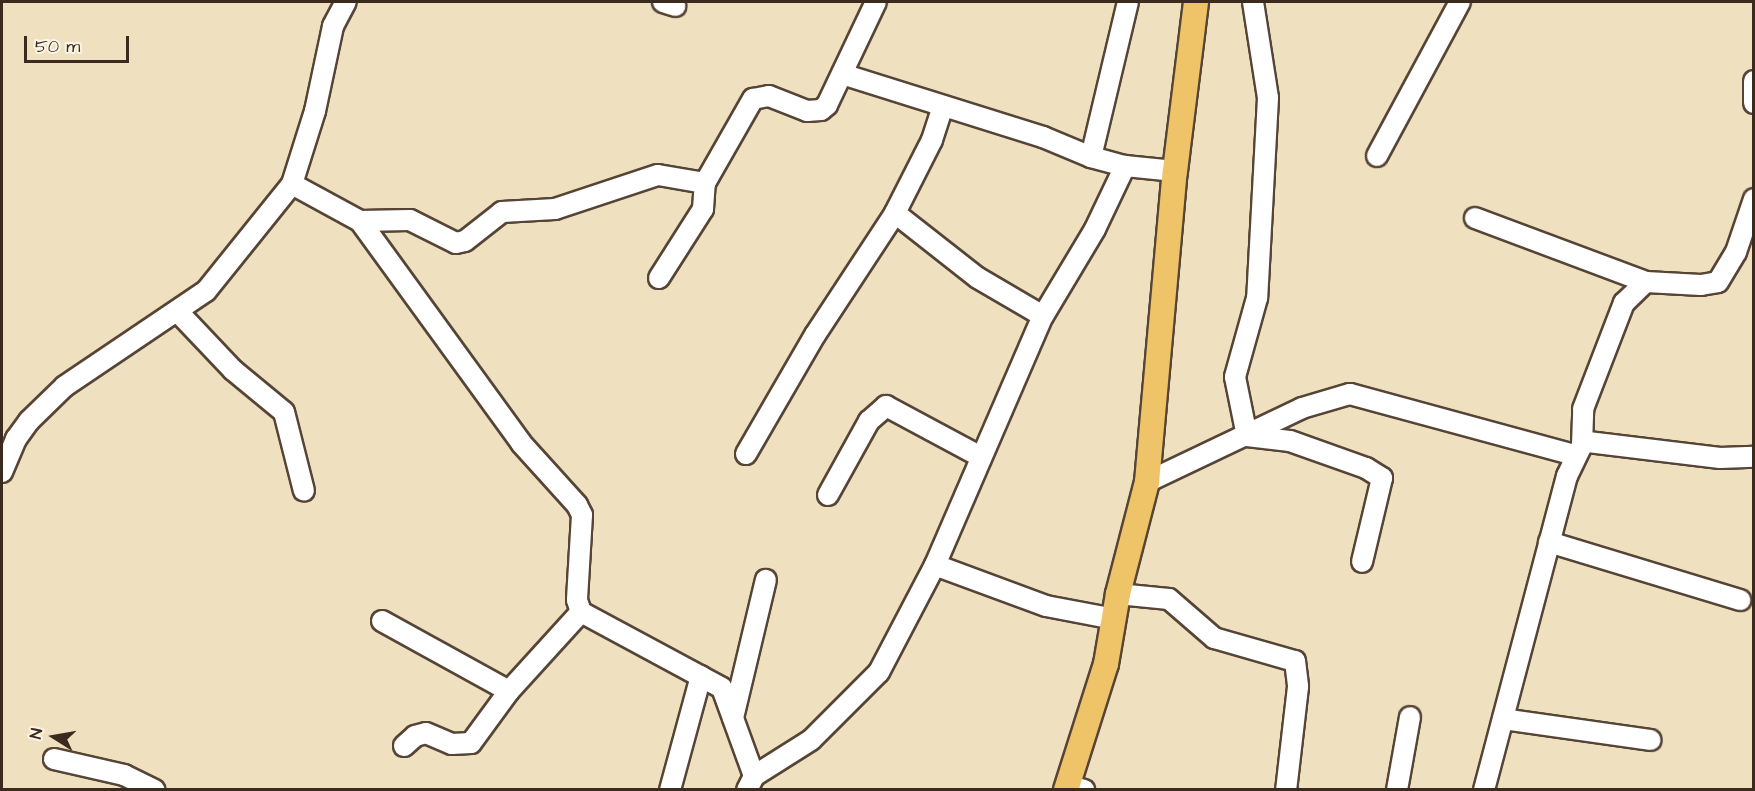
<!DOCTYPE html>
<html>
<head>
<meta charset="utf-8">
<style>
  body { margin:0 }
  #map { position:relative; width:1755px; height:791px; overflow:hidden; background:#efe0c0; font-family:"Architects Daughter",sans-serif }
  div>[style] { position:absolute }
  .roads { filter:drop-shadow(2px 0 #564536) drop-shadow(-2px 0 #564536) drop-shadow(0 2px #564536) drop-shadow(0 -2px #564536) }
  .minor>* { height:20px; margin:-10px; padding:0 10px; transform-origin:10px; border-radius:10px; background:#fff }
  .major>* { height:24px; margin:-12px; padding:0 12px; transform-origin:12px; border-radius:12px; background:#efc469 }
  span { translate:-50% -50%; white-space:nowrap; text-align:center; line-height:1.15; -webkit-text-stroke:4.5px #fcf5e5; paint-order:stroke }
  .frame { position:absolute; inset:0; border:3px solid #3b2a1e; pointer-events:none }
  .north { position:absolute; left:24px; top:707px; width:60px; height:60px; -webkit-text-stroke:4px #fcf5e5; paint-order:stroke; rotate:281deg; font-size:16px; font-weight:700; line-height:24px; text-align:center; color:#3b2a1e }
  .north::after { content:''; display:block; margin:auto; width:21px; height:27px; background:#3b2a1e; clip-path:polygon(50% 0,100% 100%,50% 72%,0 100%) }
  .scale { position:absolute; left:24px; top:36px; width:105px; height:27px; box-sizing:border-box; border:3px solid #3b2a1e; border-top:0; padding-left:8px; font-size:18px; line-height:21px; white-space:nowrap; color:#3b2a1e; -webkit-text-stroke:4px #fcf5e5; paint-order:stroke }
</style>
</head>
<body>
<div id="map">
  <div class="roads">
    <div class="minor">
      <div style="left:663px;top:2px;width:13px;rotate:18deg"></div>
      <div style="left:1253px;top:2px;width:97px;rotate:81.1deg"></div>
      <div style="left:1268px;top:98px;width:200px;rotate:93.1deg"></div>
      <div style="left:1257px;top:298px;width:82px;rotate:105.6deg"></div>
      <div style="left:1235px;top:377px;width:60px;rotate:78.5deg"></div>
      <div style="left:1247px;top:436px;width:43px;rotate:6.6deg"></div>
      <div style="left:1290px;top:441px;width:81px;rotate:19.6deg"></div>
      <div style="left:1366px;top:468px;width:19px;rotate:32deg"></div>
      <div style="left:1382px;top:478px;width:86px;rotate:103.4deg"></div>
      <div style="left:842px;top:74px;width:211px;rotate:17.4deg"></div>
      <div style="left:1043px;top:137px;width:52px;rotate:22.6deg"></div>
      <div style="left:1091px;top:157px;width:35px;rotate:15deg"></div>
      <div style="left:1125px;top:166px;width:50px;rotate:5.7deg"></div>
      <div style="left:1754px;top:81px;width:22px;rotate:90deg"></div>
      <div style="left:943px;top:106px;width:36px;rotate:108deg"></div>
      <div style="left:932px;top:140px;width:82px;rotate:116.9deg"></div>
      <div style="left:895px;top:213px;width:105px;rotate:38.1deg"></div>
      <div style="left:978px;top:278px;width:75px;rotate:30.3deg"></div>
      <div style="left:1377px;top:156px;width:175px;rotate:-61.7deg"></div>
      <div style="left:1091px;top:157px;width:159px;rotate:-76.6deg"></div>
      <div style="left:292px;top:184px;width:77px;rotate:28.6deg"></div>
      <div style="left:360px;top:221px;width:274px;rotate:54deg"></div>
      <div style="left:521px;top:443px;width:84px;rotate:47.9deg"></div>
      <div style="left:577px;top:505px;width:11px;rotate:63deg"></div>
      <div style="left:582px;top:515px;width:85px;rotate:93.4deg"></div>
      <div style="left:577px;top:600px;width:13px;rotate:72deg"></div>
      <div style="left:581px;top:612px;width:160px;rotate:28.3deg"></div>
      <div style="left:722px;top:688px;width:94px;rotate:70deg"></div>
      <div style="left:1475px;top:218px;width:183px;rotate:20.5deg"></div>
      <div style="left:360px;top:221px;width:50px;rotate:-1.1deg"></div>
      <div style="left:410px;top:220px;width:51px;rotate:26.6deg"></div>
      <div style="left:456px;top:243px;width:9px;rotate:-13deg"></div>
      <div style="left:465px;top:241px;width:47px;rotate:-38.1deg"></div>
      <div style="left:502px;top:212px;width:53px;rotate:-3.2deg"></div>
      <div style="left:555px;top:209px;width:108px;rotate:-18.3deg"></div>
      <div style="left:658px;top:175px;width:48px;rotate:9.7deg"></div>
      <div style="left:705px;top:183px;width:97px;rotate:-60.3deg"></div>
      <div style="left:753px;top:99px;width:16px;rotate:-11deg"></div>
      <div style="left:769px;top:96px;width:41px;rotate:21.5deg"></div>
      <div style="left:807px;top:111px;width:14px;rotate:-4deg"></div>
      <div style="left:821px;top:110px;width:8px;rotate:-40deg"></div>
      <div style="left:827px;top:105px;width:114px;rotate:-64.6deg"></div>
      <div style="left:659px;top:278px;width:82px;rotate:-57.5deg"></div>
      <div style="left:703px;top:209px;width:26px;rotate:-86deg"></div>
      <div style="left:179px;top:313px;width:79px;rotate:46.5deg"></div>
      <div style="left:233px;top:370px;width:66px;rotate:39.5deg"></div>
      <div style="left:284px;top:412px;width:81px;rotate:75.8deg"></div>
      <div style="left:1582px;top:445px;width:36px;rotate:-88deg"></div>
      <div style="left:1583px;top:409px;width:114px;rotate:-68.9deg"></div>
      <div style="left:1624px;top:303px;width:30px;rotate:-44deg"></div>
      <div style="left:1646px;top:282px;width:55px;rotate:3.1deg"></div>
      <div style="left:1701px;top:285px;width:17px;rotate:-10deg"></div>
      <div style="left:1718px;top:282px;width:35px;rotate:-59deg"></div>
      <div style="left:1736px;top:252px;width:56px;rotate:-71.2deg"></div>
      <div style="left:746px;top:454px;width:138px;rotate:-59.9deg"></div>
      <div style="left:815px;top:335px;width:146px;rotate:-56.7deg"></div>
      <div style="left:2px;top:472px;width:36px;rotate:-67deg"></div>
      <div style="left:16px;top:439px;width:22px;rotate:-54deg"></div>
      <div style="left:29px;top:421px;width:50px;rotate:-44.2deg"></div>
      <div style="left:65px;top:386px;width:170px;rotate:-34deg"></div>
      <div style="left:206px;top:291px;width:137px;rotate:-51.2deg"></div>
      <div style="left:292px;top:184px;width:77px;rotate:-72.5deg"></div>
      <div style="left:315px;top:111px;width:87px;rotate:-78deg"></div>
      <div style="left:333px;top:26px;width:27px;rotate:-62deg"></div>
      <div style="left:1147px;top:482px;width:172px;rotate:-25.5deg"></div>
      <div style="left:1302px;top:408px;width:50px;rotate:-16.3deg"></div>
      <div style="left:1350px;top:394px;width:233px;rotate:15.2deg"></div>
      <div style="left:828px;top:495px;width:85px;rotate:-61deg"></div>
      <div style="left:869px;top:421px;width:23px;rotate:-41deg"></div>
      <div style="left:886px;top:406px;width:108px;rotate:28.2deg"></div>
      <div style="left:1549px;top:542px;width:200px;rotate:16.9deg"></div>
      <div style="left:935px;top:565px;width:118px;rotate:20.3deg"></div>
      <div style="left:1046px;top:606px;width:69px;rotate:10.8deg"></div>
      <div style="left:1118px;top:594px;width:51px;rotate:5.6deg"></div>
      <div style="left:1169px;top:599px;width:60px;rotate:40.9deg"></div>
      <div style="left:1214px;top:638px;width:84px;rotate:15.9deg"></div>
      <div style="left:1295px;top:661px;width:26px;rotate:83deg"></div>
      <div style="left:1298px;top:687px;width:104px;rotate:96.6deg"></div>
      <div style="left:382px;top:621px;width:145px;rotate:28.9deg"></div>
      <div style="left:733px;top:718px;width:142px;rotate:-76.6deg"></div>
      <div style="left:1503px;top:719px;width:149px;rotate:8.1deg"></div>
      <div style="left:404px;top:746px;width:15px;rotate:-42deg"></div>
      <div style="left:415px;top:736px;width:11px;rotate:-15deg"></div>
      <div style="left:426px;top:733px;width:28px;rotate:23deg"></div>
      <div style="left:452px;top:744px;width:19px;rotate:-3deg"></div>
      <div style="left:471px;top:743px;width:64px;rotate:-53.8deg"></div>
      <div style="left:509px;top:691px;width:107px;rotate:-47.7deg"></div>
      <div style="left:54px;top:759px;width:72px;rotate:12.9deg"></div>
      <div style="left:124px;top:775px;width:34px;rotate:26deg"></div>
      <div style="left:1068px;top:785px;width:17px;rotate:17deg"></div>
      <div style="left:670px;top:790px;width:118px;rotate:-74.8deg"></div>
      <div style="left:747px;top:790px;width:16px;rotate:-63deg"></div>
      <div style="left:754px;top:776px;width:67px;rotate:-32.3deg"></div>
      <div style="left:811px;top:740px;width:96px;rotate:-45deg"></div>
      <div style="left:879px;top:672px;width:121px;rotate:-62.4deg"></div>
      <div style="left:935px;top:565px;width:271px;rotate:-66.6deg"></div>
      <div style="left:1043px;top:316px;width:101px;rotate:-59.1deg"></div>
      <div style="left:1095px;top:229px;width:70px;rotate:-64.5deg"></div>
      <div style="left:1397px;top:790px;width:74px;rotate:-79.9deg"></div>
      <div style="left:1484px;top:790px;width:325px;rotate:-75.2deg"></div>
      <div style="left:1567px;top:476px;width:34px;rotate:-64deg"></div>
      <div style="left:1582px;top:445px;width:7px;rotate:-27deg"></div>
      <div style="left:1588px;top:442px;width:133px;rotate:6.9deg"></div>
      <div style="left:1720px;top:458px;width:34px;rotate:-2deg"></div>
    </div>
    <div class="major">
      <div style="left:1066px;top:790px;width:132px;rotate:-72.4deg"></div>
      <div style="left:1106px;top:664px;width:71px;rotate:-80.3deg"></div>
      <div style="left:1118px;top:594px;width:116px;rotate:-75.5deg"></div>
      <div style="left:1147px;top:482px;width:312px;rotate:-84.9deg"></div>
      <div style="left:1175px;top:171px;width:170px;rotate:-82.9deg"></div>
    </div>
  </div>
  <div class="frame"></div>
  <div class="north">N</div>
  <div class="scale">50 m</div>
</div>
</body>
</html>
